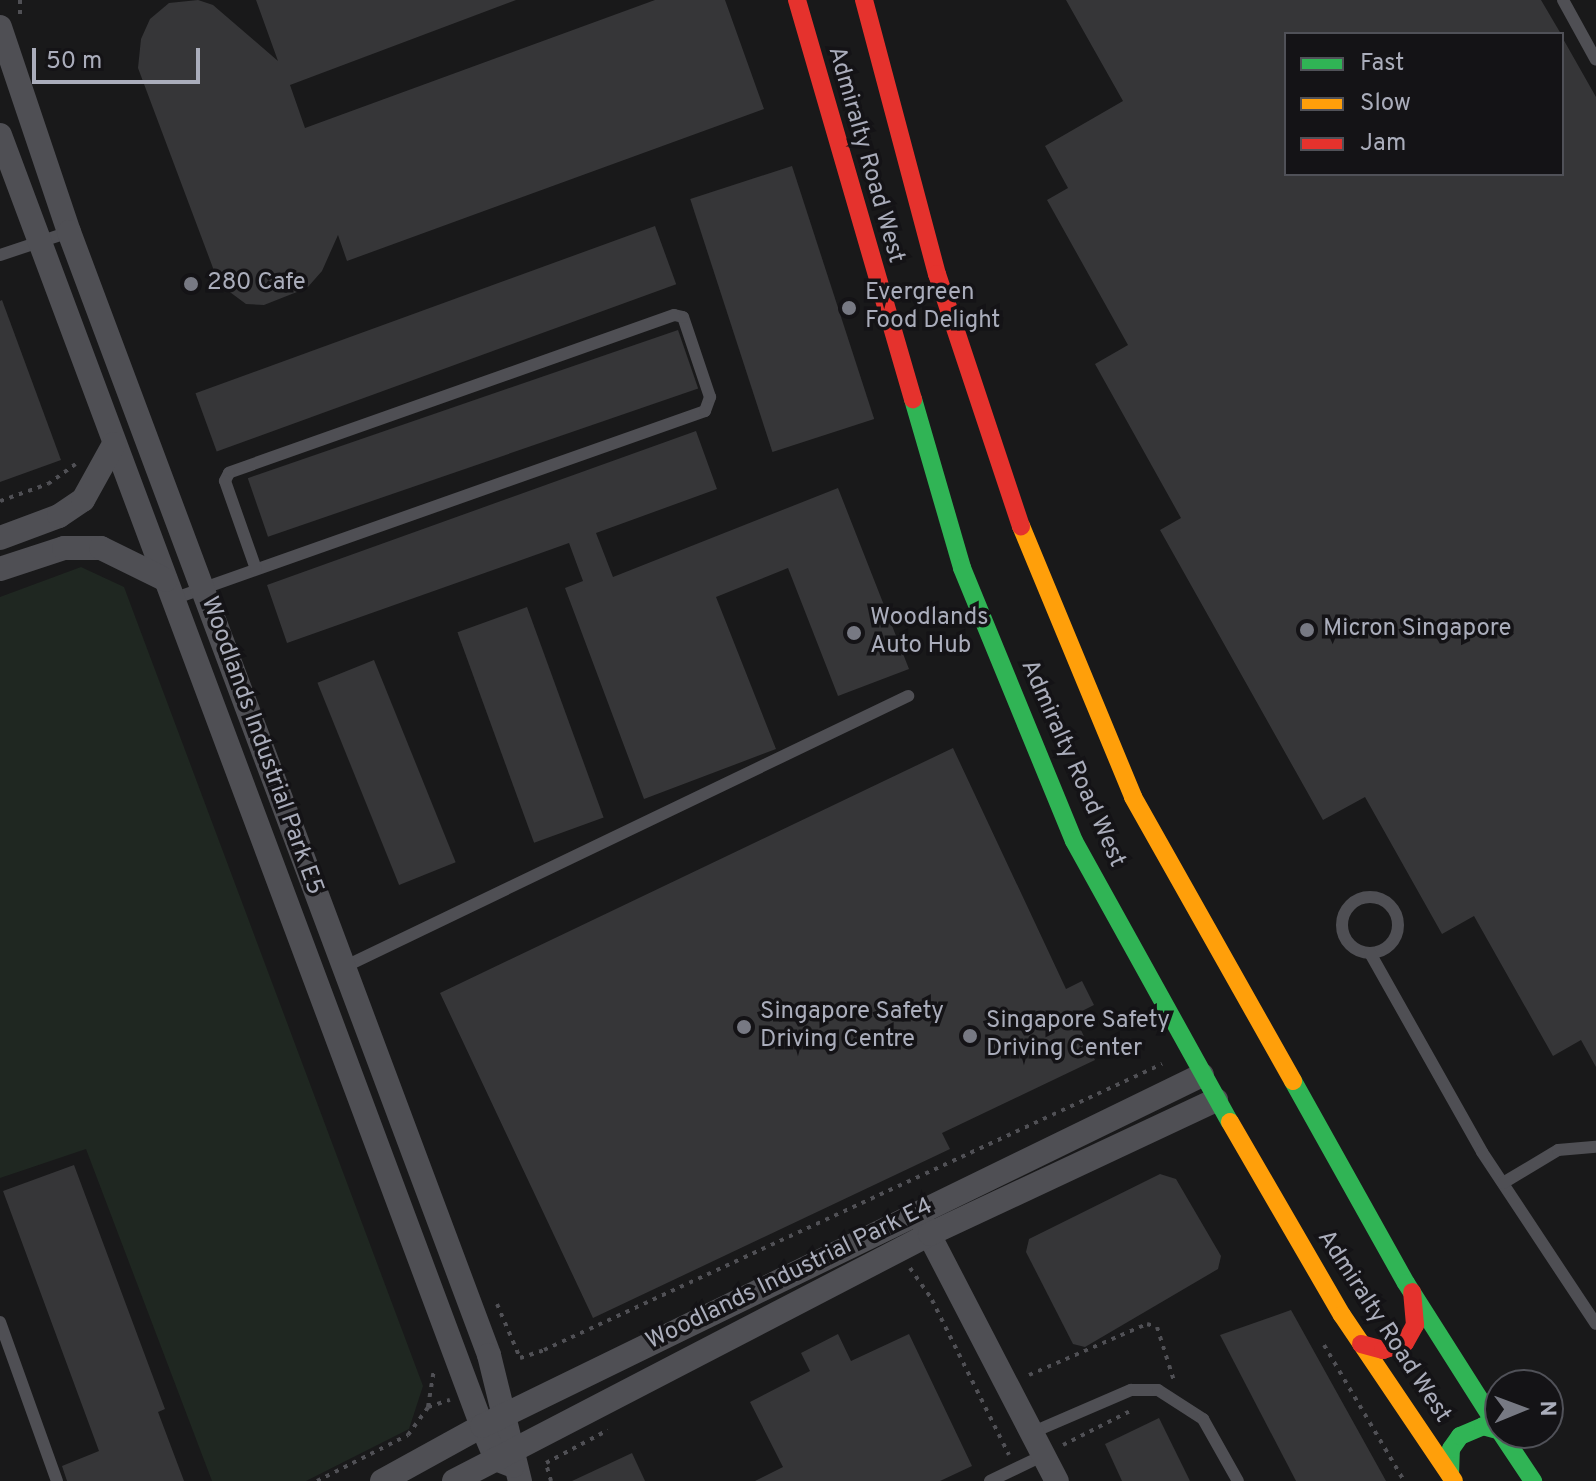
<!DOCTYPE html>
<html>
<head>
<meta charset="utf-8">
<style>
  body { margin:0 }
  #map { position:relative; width:1596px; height:1481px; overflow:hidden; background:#19191a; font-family:Overpass,sans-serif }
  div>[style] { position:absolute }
  .green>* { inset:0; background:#1f2721 }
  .building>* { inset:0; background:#363638; transform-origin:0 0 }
  .path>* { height:4px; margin-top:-2px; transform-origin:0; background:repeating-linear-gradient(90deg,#505055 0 4px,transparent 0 10px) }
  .lane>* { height:12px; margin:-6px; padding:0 6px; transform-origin:6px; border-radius:6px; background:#4f4f54 }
  .lane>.ring { margin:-6px; padding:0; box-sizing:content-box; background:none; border:12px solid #4f4f54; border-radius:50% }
  .street>* { height:24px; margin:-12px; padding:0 12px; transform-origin:12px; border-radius:12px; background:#4f4f54 }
  .fast>* { height:18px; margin:-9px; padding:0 9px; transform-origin:9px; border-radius:9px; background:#30b455 }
  .slow>* { height:18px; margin:-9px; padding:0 9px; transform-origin:9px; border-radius:9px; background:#ff9f0a }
  .jam>* { height:18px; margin:-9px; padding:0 9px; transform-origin:9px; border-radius:9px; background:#e5322d }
  .dots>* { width:22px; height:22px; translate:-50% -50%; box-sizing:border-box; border:4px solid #141316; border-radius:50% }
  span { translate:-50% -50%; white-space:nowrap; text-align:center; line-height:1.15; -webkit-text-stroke:7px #141316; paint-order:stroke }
  .street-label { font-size:24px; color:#aaadbb }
  .poi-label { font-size:24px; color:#aaadbb }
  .left { translate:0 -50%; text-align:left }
  .legend { position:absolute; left:1284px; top:32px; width:280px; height:144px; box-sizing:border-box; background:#141316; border:2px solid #505158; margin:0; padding:10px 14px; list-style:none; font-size:24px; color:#aaadbb }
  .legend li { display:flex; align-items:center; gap:16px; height:40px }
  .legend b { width:40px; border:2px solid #505158 }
  .north { position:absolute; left:1484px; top:1369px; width:80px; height:80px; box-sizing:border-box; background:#141316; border:2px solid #505158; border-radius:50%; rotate:89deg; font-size:22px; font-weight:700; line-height:32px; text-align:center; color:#aaadbb }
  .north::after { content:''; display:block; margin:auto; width:28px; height:36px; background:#777983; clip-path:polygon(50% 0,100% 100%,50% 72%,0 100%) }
  .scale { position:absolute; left:32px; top:48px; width:168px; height:36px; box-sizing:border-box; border:4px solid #aaadbb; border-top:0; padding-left:10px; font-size:24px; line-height:28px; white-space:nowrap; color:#aaadbb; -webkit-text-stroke:6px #141316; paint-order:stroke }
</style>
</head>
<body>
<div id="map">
  <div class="green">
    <div style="clip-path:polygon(81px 567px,124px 587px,423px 1386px,409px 1429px,306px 1481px,212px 1481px,86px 1149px,0 1178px,0 597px)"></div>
  </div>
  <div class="building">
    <div style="clip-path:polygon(198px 0,213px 5px,278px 61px,256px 0,516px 0,290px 85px,305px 128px,655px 0,725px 0,764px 109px,347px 261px,338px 235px,322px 271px,307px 288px,264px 305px,246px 304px,219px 284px,138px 68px,141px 39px,150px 19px,169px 3px)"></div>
    <div style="clip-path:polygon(1066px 0,1541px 0,1561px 34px,1286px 34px,1286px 174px,1562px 174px,1562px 37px,1596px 97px,1596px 1067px,1581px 1040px,1553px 1056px,1474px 916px,1442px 934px,1365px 797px,1323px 820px,1160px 530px,1181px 518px,1095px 364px,1128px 345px,1047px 200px,1068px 188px,1045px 146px,1123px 101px)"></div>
    <div style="left:792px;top:166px;width:266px;height:107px;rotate:72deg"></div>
    <div style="left:655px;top:226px;width:62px;height:489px;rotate:70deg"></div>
    <div style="clip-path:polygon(2px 300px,61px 460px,0 482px,0 301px)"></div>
    <div style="left:678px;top:330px;width:62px;height:455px;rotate:71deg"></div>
    <div style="clip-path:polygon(696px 431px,717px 489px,596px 533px,613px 577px,838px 488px,909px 669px,838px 696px,788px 568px,716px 597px,776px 749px,644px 799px,565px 588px,583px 581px,569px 543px,287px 643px,267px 585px)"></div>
    <div style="left:527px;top:607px;width:224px;height:74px;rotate:70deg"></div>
    <div style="left:374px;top:660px;width:218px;height:61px;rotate:68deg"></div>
    <div style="clip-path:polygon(953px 748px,1066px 989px,1082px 981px,1094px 1005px,1074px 1015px,1095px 1060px,942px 1133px,950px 1149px,593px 1318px,440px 993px)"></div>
    <div style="clip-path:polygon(74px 1165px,165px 1409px,158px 1412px,184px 1481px,67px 1481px,62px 1466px,99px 1451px,3px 1191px)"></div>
    <div style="clip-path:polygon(1160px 1174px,1176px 1179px,1221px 1256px,1218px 1269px,1085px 1347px,1073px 1344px,1026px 1252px,1029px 1239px)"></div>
    <div style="clip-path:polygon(1291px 1310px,1386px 1481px,1296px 1481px,1220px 1335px)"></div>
    <div style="clip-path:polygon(838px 1334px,851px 1361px,909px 1334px,972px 1466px,940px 1481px,755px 1481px,783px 1467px,750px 1402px,810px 1371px,801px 1353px)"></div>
    <div style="clip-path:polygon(1159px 1418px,1190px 1481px,1122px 1481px,1105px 1444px)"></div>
    <div style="clip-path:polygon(632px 1453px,645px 1481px,572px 1481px)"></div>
  </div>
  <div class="path">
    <div style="left:20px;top:0;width:18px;rotate:90deg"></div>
    <div style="left:0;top:501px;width:51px;rotate:-19.5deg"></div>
    <div style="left:48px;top:484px;width:34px;rotate:-36deg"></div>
    <div style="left:910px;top:1268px;width:39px;rotate:55deg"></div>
    <div style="left:932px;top:1300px;width:173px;rotate:63.6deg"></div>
    <div style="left:497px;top:1304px;width:59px;rotate:66.9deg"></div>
    <div style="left:520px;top:1358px;width:25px;rotate:-18deg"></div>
    <div style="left:544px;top:1350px;width:681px;rotate:-24.83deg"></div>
    <div style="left:1324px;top:1345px;width:158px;rotate:59.5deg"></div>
    <div style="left:1029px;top:1375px;width:129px;rotate:-23.4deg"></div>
    <div style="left:1147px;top:1324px;width:10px;rotate:17deg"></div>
    <div style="left:1157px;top:1327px;width:57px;rotate:72.5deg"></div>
    <div style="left:428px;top:1407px;width:23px;rotate:-18deg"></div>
    <div style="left:1063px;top:1445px;width:77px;rotate:-26.9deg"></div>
    <div style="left:317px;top:1481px;width:102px;rotate:-26.8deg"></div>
    <div style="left:408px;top:1435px;width:34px;rotate:-54deg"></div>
    <div style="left:428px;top:1407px;width:38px;rotate:-81deg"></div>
    <div style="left:551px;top:1481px;width:19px;rotate:-106deg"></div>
    <div style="left:546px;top:1463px;width:70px;rotate:-28deg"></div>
  </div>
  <div class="lane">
    <div style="left:1563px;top:0;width:68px;rotate:61.2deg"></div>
    <div style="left:0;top:255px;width:73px;rotate:-18.4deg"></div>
    <div style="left:173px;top:599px;width:564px;rotate:-19.46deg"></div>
    <div style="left:705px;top:411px;width:15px;rotate:-70deg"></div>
    <div style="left:710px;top:397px;width:84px;rotate:-108.6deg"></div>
    <div style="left:683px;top:317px;width:9px;rotate:-167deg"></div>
    <div style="left:674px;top:315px;width:472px;rotate:160.5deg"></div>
    <div style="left:229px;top:473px;width:9px;rotate:117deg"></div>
    <div style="left:225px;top:481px;width:93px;rotate:70.6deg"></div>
    <div class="ring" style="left:1342px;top:897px;width:44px;height:44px"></div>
    <div style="left:1370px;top:953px;width:228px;rotate:60.6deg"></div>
    <div style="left:1482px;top:1152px;width:206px;rotate:56.5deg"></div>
    <div style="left:344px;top:967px;width:626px;rotate:-25.66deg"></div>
    <div style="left:1503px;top:1183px;width:64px;rotate:-31deg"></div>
    <div style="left:1558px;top:1150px;width:38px;rotate:-5deg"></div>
    <div style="left:0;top:1322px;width:169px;rotate:70.3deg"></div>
    <div style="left:1031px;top:1433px;width:109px;rotate:-23.3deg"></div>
    <div style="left:1131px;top:1390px;width:27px"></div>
    <div style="left:1158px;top:1390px;width:54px;rotate:32.8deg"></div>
    <div style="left:1203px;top:1419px;width:71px;rotate:60.6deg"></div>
    <div style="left:990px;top:1481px;width:58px;rotate:-25.7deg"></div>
  </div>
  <div class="street">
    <div style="left:0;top:27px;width:216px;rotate:71.4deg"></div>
    <div style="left:69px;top:232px;width:1199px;rotate:69.49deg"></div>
    <div style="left:489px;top:1355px;width:130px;rotate:76.2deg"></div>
    <div style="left:0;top:135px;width:1378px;rotate:69.53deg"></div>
    <div style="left:482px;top:1426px;width:36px;rotate:67deg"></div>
    <div style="left:496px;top:1459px;width:18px;rotate:22deg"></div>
    <div style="left:0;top:538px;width:63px;rotate:-20.4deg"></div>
    <div style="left:59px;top:516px;width:29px;rotate:-34deg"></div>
    <div style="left:83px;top:500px;width:64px;rotate:-61deg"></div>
    <div style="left:0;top:569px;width:67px;rotate:-18.2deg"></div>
    <div style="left:64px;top:548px;width:37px"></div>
    <div style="left:101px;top:548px;width:72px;rotate:26.2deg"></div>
    <div style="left:922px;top:1221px;width:293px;rotate:62.6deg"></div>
    <div style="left:382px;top:1481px;width:114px;rotate:-28.8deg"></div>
    <div style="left:482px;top:1426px;width:801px;rotate:-25.99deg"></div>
    <div style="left:454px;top:1481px;width:536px;rotate:-27.43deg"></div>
    <div style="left:930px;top:1234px;width:316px;rotate:-25.1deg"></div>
  </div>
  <div class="fast">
    <div style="left:913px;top:399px;width:176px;rotate:73.8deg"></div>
    <div style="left:962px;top:568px;width:295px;rotate:67.7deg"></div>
    <div style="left:1074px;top:841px;width:321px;rotate:61deg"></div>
    <div style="left:1293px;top:1081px;width:231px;rotate:60.8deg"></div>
    <div style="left:1406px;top:1283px;width:175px;rotate:57.6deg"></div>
    <div style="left:1501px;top:1433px;width:58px;rotate:56.3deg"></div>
    <div style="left:1450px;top:1475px;width:26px;rotate:-88deg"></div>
    <div style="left:1451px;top:1449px;width:16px;rotate:-55deg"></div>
    <div style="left:1460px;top:1436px;width:25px;rotate:-23deg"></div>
    <div style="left:1483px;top:1426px;width:18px;rotate:16deg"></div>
  </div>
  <div class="slow">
    <div style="left:1021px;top:526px;width:293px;rotate:67.5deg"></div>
    <div style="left:1133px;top:797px;width:326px;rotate:60.6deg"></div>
    <div style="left:1230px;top:1122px;width:223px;rotate:59.9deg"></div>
    <div style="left:1342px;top:1315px;width:200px;rotate:56deg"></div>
  </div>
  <div class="jam">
    <div style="left:797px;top:0;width:416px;rotate:73.8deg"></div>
    <div style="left:864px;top:0;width:284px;rotate:75.1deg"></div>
    <div style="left:937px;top:274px;width:266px;rotate:71.6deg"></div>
    <div style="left:1361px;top:1344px;width:23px;rotate:15deg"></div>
    <div style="left:1383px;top:1350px;width:23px;rotate:-18deg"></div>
    <div style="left:1405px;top:1343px;width:21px;rotate:-61deg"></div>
    <div style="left:1415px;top:1325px;width:33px;rotate:-95deg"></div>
  </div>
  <div class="dots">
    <div style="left:191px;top:284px;background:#777983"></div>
    <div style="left:849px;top:308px;background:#777983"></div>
    <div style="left:1307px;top:630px;background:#777983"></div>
    <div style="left:854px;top:633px;background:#777983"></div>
    <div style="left:744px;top:1027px;background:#777983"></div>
    <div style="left:970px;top:1036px;background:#777983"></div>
  </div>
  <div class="street-label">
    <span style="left:865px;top:155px;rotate:74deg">Admiralty Road West</span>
    <span style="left:261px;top:746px;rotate:70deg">Woodlands Industrial Park E5</span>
    <span style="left:1072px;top:764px;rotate:66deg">Admiralty Road West</span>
    <span style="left:790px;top:1275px;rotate:-26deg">Woodlands Industrial Park E4</span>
    <span style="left:1383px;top:1327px;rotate:57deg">Admiralty Road West</span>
  </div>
  <div class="poi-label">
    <span class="left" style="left:207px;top:284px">280 Cafe</span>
    <span class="left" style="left:865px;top:308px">Evergreen<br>Food Delight</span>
    <span class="left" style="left:870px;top:633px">Woodlands<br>Auto Hub</span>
    <span class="left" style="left:1323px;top:630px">Micron Singapore</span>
    <span class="left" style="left:760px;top:1027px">Singapore Safety<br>Driving Centre</span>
    <span class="left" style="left:986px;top:1036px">Singapore Safety<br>Driving Center</span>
  </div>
  <ul class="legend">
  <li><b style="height:10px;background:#30b455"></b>Fast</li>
  <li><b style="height:10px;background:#ff9f0a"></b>Slow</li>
  <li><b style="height:10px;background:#e5322d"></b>Jam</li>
  </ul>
  <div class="north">N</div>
  <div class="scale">50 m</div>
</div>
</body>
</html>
